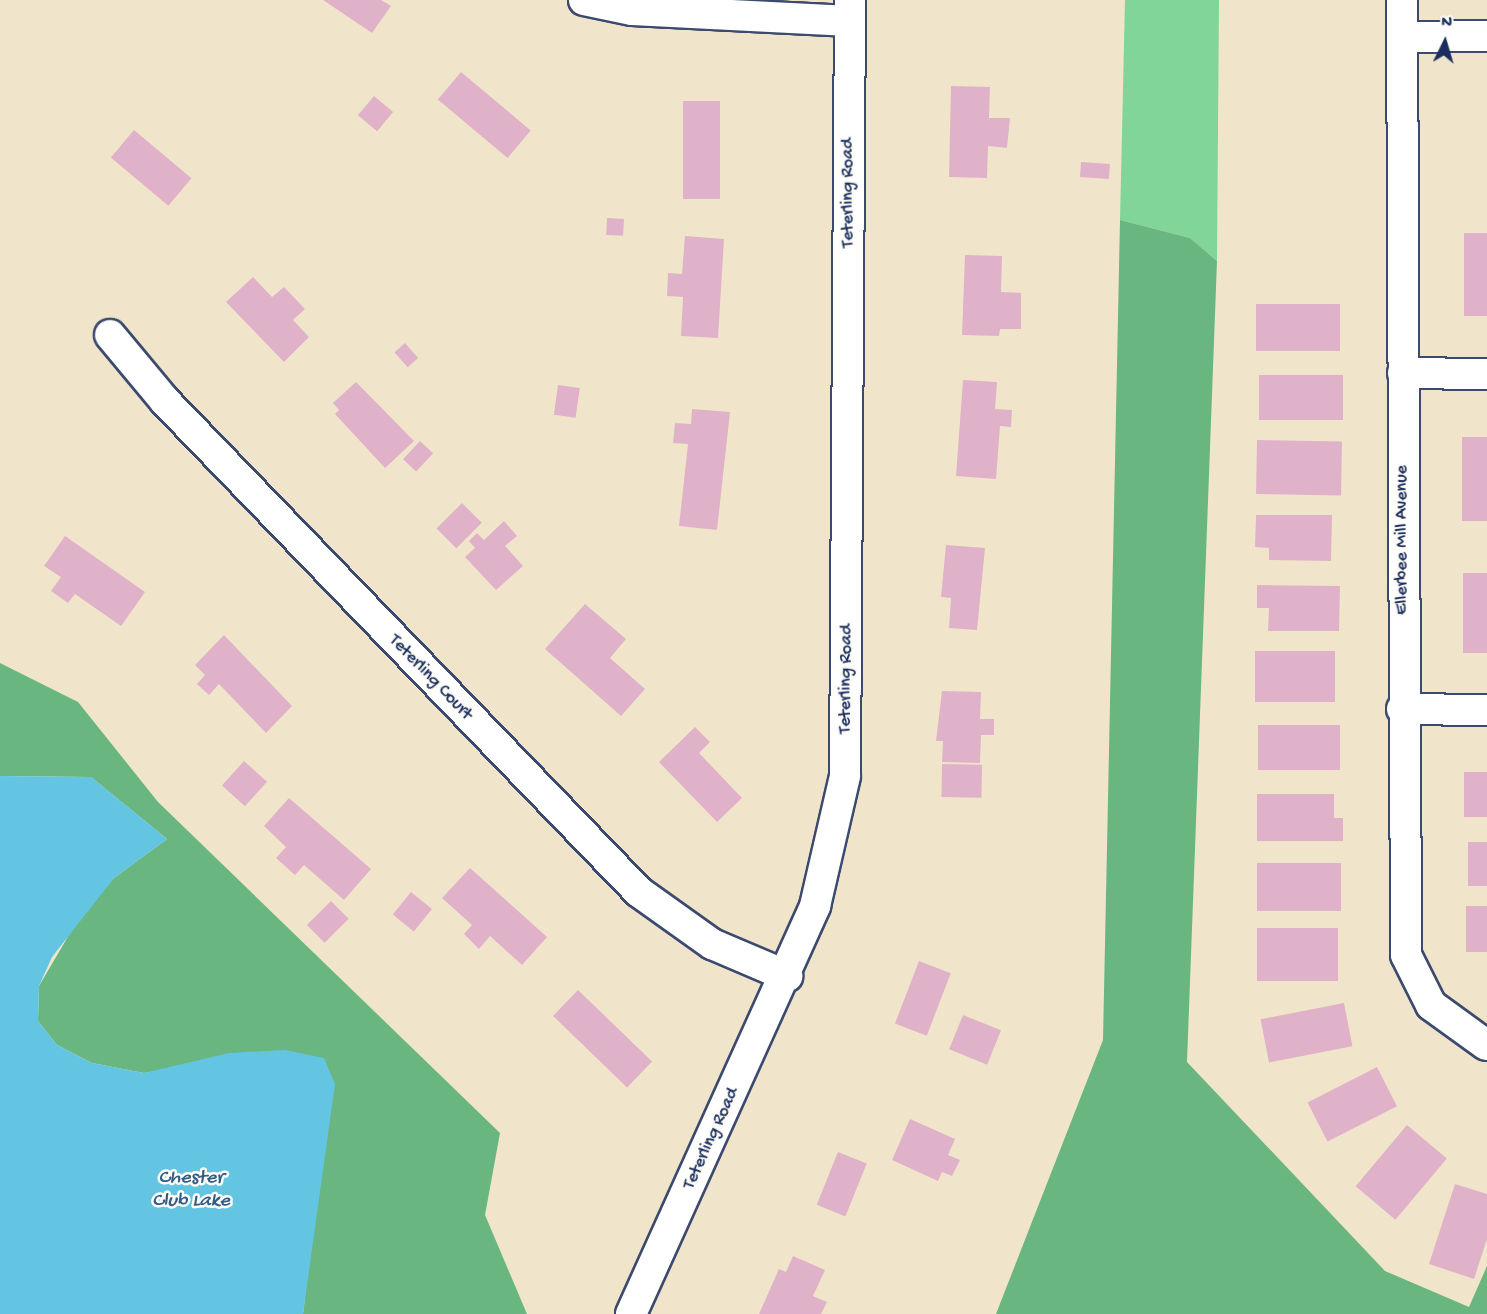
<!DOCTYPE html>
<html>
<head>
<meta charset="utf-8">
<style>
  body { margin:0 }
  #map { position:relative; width:1487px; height:1314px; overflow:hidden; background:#f0e5ca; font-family:"Gochi Hand",sans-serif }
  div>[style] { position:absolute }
  .green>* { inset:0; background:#82d598 }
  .forest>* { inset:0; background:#69b680 }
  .water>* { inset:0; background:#63c5e2 }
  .building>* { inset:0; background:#e0b2c9; transform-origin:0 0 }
  .roads { filter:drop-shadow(2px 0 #3b4a6e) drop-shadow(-2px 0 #3b4a6e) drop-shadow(0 2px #3b4a6e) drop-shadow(0 -2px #3b4a6e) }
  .minor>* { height:30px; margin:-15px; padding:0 15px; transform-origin:15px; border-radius:15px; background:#fff }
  span { translate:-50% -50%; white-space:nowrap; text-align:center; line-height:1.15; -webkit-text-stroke:5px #fdfcf7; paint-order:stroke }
  .street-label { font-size:18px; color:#1b2f5e }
  .water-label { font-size:20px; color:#315c86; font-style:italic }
  .north { position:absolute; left:1415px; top:12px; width:60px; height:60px; -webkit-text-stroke:4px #fdfcf7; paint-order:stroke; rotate:5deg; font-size:16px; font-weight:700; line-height:24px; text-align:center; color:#1b2f5e }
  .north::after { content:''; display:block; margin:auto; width:21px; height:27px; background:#1b2f5e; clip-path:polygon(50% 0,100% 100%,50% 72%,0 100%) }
</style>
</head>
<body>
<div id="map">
  <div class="green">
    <div style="clip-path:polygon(1125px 0,1219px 0,1217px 261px,1190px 238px,1120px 220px)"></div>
  </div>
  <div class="forest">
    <div style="clip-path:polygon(1120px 220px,1190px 238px,1217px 261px,1187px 1062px,1385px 1271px,1469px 1307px,1487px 1266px,1487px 1314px,996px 1314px,1103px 1040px)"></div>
    <div style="clip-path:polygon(0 663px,78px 702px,158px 802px,500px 1133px,485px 1215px,527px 1314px,303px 1314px,320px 1171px,183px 1067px,144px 1073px,92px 1063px,57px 1045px,38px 1021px,39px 986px,80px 916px,114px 878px,167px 839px,91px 777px,0 776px)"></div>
  </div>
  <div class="water">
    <div style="clip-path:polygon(0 776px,91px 777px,167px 839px,114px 878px,52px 957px,39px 986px,38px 1021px,57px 1045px,92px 1063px,144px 1073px,229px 1053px,285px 1050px,324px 1058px,335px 1084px,303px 1314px,0 1314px)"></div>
  </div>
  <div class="building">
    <div style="clip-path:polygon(323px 0,381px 0,391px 6px,372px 33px)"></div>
    <div style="left:461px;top:72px;width:91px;height:36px;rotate:40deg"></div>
    <div style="clip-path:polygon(951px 86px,990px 87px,989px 118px,1010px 118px,1007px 148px,988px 146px,987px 178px,949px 177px)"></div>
    <div style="left:374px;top:96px;width:25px;height:25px;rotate:40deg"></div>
    <div style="left:683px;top:101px;width:37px;height:98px"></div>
    <div style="left:134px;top:130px;width:75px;height:36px;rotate:40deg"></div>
    <div style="left:1081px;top:162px;width:29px;height:15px;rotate:4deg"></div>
    <div style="left:607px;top:218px;width:17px;height:17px;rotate:3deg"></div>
    <div style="left:1464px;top:233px;width:23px;height:83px"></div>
    <div style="clip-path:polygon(685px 236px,724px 239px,718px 338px,681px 336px,683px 297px,667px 296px,668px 273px,682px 274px)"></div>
    <div style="clip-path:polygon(965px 255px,1002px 256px,1001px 292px,1021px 293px,1021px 329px,1000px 329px,999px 336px,962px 335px)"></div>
    <div style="clip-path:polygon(253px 277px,272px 297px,284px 287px,305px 309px,293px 320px,309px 337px,284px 362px,226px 302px)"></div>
    <div style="left:1340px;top:304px;width:47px;height:84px;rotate:90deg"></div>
    <div style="left:405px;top:343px;width:20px;height:14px;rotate:49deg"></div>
    <div style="left:1343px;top:375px;width:45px;height:84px;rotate:90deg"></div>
    <div style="clip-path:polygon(963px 380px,997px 382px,995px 409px,1012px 410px,1011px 427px,1000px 426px,996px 479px,956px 476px)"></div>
    <div style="clip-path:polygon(356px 382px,414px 441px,385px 468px,335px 414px,339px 410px,333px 403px)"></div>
    <div style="left:558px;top:385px;width:22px;height:30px;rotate:8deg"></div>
    <div style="clip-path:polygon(692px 409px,730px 412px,717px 530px,679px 526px,688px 444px,673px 443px,675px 423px,691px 424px)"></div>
    <div style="left:1462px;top:437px;width:25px;height:84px"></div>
    <div style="left:1257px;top:440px;width:85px;height:54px;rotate:1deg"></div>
    <div style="left:420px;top:441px;width:18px;height:25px;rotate:43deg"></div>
    <div style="left:462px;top:503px;width:28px;height:36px;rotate:45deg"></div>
    <div style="clip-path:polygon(1256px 515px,1332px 515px,1331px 561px,1269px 560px,1269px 548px,1255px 547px)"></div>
    <div style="clip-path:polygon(504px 521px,517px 536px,505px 546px,523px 566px,496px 590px,465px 557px,475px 548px,469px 541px,477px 533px,484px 540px)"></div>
    <div style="clip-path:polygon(65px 536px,145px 592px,121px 626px,75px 594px,68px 603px,51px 591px,61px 577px,44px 566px)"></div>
    <div style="clip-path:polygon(946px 545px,985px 548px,977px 630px,949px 628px,951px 598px,941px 597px)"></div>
    <div style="left:1463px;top:573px;width:24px;height:80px"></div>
    <div style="clip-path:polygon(1257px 585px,1340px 586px,1339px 631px,1268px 631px,1269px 608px,1257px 608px)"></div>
    <div style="clip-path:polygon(585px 604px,626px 639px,610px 658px,645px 689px,621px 716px,545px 649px)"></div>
    <div style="clip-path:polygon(224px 635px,292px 706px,266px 733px,219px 684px,209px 695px,197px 684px,205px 675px,195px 665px)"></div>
    <div style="left:1255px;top:651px;width:80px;height:51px"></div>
    <div style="clip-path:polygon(942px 691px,981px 692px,980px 719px,994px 719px,994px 735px,981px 735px,980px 763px,942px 762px,943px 741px,936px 741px)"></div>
    <div style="left:1258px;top:725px;width:82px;height:45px"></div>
    <div style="clip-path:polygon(695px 727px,710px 742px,699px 753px,742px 798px,717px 822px,659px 762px)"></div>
    <div style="left:244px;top:761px;width:31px;height:33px;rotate:42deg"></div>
    <div style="left:942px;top:764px;width:40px;height:33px;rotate:1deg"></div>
    <div style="left:1464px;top:772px;width:23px;height:45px"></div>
    <div style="clip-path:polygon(1257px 794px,1334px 794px,1334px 818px,1343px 818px,1343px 841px,1257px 841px)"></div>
    <div style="clip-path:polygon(289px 798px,371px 869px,344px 900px,304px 865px,295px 875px,276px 858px,286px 847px,264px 826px)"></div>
    <div style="left:1468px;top:842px;width:19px;height:44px"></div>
    <div style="left:1341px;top:863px;width:48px;height:84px;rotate:90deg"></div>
    <div style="clip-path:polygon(470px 868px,547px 937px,522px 965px,490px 936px,479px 949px,464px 934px,472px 925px,442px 898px)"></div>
    <div style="left:411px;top:892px;width:27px;height:29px;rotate:39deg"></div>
    <div style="left:331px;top:901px;width:25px;height:34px;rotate:45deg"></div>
    <div style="left:1466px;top:906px;width:21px;height:46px"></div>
    <div style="left:1257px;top:928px;width:81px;height:53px"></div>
    <div style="left:919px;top:961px;width:34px;height:67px;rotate:21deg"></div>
    <div style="left:578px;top:990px;width:103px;height:36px;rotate:44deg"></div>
    <div style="left:1344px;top:1003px;width:44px;height:85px;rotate:79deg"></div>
    <div style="left:963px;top:1015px;width:41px;height:37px;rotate:22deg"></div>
    <div style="left:1377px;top:1067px;width:44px;height:78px;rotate:63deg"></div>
    <div style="clip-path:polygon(910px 1119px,955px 1139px,948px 1155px,960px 1160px,952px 1176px,942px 1172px,938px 1181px,892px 1160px)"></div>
    <div style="left:1407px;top:1125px;width:52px;height:80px;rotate:40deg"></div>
    <div style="left:838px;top:1152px;width:31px;height:57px;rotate:22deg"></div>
    <div style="clip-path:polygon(1455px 1184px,1487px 1194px,1487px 1239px,1474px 1279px,1429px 1264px)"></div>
    <div style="clip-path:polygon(793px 1256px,825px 1270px,813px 1296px,827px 1302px,821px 1314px,759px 1314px,779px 1269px,786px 1272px)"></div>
  </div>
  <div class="roads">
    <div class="minor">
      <div style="left:584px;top:0;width:49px;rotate:11.8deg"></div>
      <div style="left:632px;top:10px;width:218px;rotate:2.9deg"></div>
      <div style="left:1402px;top:0;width:955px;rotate:89.76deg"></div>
      <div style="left:1406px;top:955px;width:56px;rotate:63.4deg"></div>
      <div style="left:1431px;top:1005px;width:68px;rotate:36deg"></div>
      <div style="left:1402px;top:37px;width:85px;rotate:-0.7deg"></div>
      <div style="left:110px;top:335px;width:86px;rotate:50.2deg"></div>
      <div style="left:165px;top:401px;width:682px;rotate:46.01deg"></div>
      <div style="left:639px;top:892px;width:90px;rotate:35.5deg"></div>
      <div style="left:712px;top:944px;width:82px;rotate:23.1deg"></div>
      <div style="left:1403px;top:373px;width:84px;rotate:0.7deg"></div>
      <div style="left:1402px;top:709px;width:85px;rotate:0.7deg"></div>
      <div style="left:631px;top:1314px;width:448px;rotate:-65.7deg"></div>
      <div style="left:815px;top:906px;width:133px;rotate:-77deg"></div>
      <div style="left:845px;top:776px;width:776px;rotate:-89.63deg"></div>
    </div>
  </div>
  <div class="street-label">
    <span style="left:849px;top:193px;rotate:-90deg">Teterling Road</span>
    <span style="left:1403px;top:540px;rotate:-90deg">Ellerbee Mill Avenue</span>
    <span style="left:430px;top:678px;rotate:46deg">Teterling Court</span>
    <span style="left:847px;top:679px;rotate:-89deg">Teterling Road</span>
    <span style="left:712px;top:1139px;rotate:-65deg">Teterling Road</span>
  </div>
  <div class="water-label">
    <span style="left:191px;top:1190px">Chester<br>Club Lake</span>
  </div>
  <div class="north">N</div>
</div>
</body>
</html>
